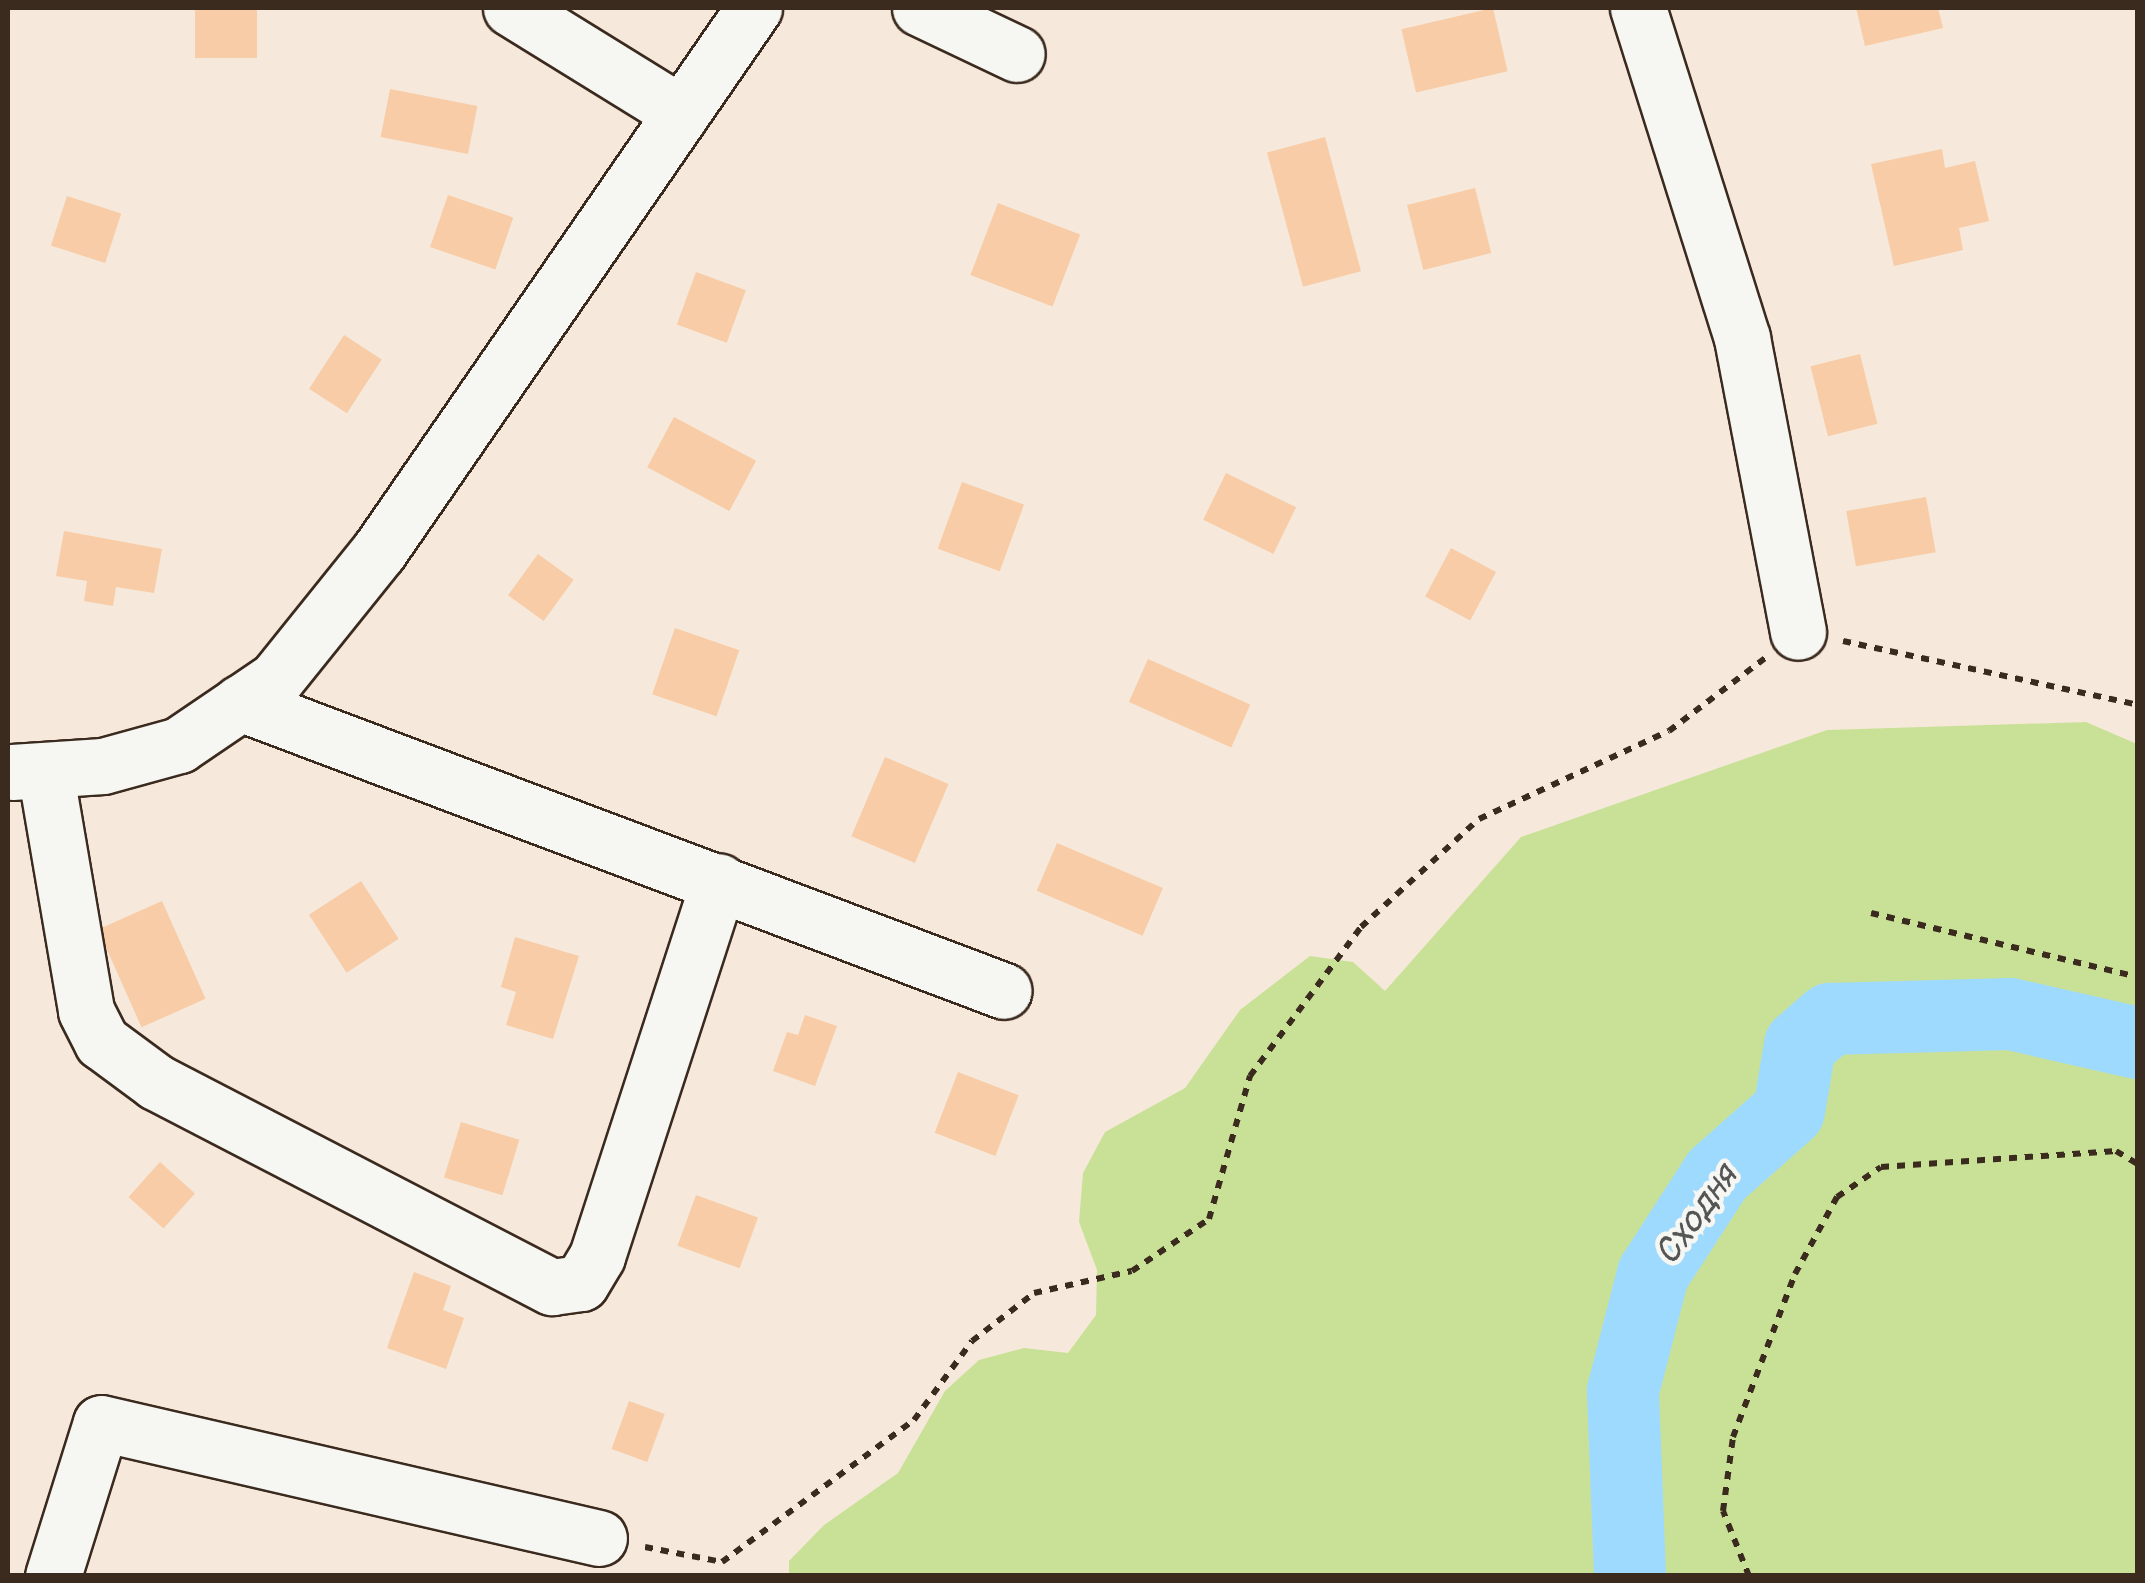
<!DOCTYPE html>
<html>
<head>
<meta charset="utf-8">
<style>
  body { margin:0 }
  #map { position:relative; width:2145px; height:1583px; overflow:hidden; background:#f6e9db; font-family:Pangolin,sans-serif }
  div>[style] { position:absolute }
  .green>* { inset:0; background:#c9e197 }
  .river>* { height:72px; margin:-36px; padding:0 36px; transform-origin:36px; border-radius:36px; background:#9edafe }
  .building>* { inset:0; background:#f7cca6; transform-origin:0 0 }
  .path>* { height:6px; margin-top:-3px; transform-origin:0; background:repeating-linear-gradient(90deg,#3b2a1e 0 8px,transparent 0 16px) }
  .roads { filter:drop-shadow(2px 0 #3b2a1e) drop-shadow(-2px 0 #3b2a1e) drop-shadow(0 2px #3b2a1e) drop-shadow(0 -2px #3b2a1e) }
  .minor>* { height:55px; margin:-27.5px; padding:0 27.5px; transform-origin:27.5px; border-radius:27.5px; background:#f6f6f2 }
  span { translate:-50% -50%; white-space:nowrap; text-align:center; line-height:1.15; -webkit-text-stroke:9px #f6f6f2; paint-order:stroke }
  .water-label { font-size:35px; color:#545656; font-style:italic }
  .frame { position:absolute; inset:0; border:10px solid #3b2a1e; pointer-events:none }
</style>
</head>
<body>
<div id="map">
  <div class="green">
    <div style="clip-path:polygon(2086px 722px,2137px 744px,2137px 1575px,789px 1575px,789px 1561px,824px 1525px,898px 1473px,945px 1391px,979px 1360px,1024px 1348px,1068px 1353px,1096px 1315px,1097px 1270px,1079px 1222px,1083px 1173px,1105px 1132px,1185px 1088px,1240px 1010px,1310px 956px,1353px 962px,1385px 991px,1521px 837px,1827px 730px)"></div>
  </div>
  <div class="river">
    <div style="left:1630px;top:1576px;width:185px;rotate:-92.2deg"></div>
    <div style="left:1623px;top:1391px;width:121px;rotate:-75.6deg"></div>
    <div style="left:1653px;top:1274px;width:118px;rotate:-57.1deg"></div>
    <div style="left:1717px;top:1175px;width:96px;rotate:-41.6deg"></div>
    <div style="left:1789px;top:1111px;width:67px;rotate:-80.5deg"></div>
    <div style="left:1800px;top:1045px;width:40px;rotate:-41deg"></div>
    <div style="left:1830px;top:1019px;width:180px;rotate:-1.6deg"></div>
    <div style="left:2010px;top:1014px;width:131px;rotate:12.8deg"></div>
  </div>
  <div class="building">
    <div style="left:195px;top:8px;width:62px;height:50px"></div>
    <div style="left:1493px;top:8px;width:65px;height:94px;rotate:77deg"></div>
    <div style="clip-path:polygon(1856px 8px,1938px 8px,1943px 28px,1865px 46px)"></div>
    <div style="left:390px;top:89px;width:89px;height:49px;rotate:11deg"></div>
    <div style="left:1325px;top:137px;width:139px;height:60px;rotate:75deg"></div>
    <div style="clip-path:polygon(1942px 149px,1945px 168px,1975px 161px,1989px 221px,1959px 228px,1963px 250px,1894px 266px,1871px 164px)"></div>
    <div style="left:1475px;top:188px;width:67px;height:70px;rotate:76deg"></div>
    <div style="left:448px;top:195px;width:69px;height:55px;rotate:19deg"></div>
    <div style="left:67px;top:196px;width:57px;height:52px;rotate:18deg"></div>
    <div style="left:998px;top:203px;width:88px;height:77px;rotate:21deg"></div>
    <div style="left:696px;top:272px;width:53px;height:56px;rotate:20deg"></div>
    <div style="left:344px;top:335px;width:45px;height:64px;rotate:33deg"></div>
    <div style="left:1860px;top:354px;width:72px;height:51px;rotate:76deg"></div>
    <div style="left:674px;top:417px;width:93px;height:57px;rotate:28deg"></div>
    <div style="left:1226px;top:473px;width:78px;height:52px;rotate:26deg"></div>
    <div style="left:962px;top:482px;width:66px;height:71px;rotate:20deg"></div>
    <div style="left:1926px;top:497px;width:56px;height:81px;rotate:80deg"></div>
    <div style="clip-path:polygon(64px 531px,162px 549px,154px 593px,116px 587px,113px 606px,84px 601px,87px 581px,56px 576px)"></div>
    <div style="left:1451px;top:548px;width:51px;height:55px;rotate:28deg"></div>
    <div style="left:538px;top:554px;width:44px;height:51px;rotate:36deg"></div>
    <div style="left:675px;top:628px;width:68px;height:70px;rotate:19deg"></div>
    <div style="left:1148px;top:659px;width:112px;height:47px;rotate:24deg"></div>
    <div style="left:885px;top:757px;width:69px;height:86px;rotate:23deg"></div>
    <div style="left:1057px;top:843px;width:115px;height:52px;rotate:23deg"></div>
    <div style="left:361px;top:881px;width:69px;height:62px;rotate:57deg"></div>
    <div style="left:162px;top:901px;width:107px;height:70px;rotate:66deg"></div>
    <div style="clip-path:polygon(515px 937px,579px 956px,553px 1039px,506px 1025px,516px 992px,501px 987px)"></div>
    <div style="clip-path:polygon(805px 1015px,837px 1026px,815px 1086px,773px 1071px,787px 1032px,798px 1035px)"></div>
    <div style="left:958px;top:1072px;width:65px;height:65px;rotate:21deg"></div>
    <div style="left:461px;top:1122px;width:61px;height:58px;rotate:17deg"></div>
    <div style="left:160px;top:1162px;width:47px;height:47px;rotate:42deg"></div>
    <div style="left:696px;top:1195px;width:66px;height:54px;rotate:20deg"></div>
    <div style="clip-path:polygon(414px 1272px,451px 1286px,443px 1310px,464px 1318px,446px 1369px,387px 1348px)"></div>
    <div style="left:629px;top:1401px;width:38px;height:51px;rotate:20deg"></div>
  </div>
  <div class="path">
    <div style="left:1843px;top:641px;width:302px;rotate:12.2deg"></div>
    <div style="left:1871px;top:913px;width:275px;rotate:13.5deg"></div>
    <div style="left:645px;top:1547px;width:78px;rotate:11deg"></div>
    <div style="left:722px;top:1562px;width:239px;rotate:-36.5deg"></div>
    <div style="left:914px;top:1420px;width:98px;rotate:-53.7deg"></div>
    <div style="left:972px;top:1341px;width:78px;rotate:-37.7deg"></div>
    <div style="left:1034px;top:1293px;width:100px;rotate:-12.7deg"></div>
    <div style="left:1132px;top:1271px;width:93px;rotate:-34deg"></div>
    <div style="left:1209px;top:1219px;width:149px;rotate:-74deg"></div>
    <div style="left:1250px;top:1076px;width:186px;rotate:-53.3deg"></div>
    <div style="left:1361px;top:927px;width:160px;rotate:-42.5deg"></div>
    <div style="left:1479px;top:819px;width:209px;rotate:-24.9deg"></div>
    <div style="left:1669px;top:731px;width:121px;rotate:-37.2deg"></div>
    <div style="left:1749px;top:1576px;width:70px;rotate:-111.8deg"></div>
    <div style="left:1723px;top:1511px;width:75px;rotate:-82.3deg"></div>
    <div style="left:1733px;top:1437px;width:174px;rotate:-69.2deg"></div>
    <div style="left:1795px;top:1274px;width:88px;rotate:-61.4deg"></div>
    <div style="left:1837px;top:1197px;width:53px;rotate:-34.3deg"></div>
    <div style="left:1881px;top:1167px;width:236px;rotate:-3.9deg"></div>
    <div style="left:2116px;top:1151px;width:26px;rotate:31deg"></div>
  </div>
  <div class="roads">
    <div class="minor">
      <div style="left:511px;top:8px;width:200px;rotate:31.7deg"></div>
      <div style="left:920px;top:8px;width:107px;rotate:25.4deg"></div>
      <div style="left:1638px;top:8px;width:346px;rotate:72.5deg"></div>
      <div style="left:1742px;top:338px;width:299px;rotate:79.2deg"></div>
      <div style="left:240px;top:703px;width:816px;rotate:20.65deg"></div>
      <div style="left:45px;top:770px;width:244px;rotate:80.3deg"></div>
      <div style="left:86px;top:1011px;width:35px;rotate:63deg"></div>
      <div style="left:102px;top:1042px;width:67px;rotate:36.5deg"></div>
      <div style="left:156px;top:1082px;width:446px;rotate:27.4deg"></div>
      <div style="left:552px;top:1287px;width:29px;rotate:-8deg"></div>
      <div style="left:581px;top:1283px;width:31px;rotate:-59deg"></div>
      <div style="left:597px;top:1256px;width:394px;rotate:-72deg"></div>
      <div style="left:12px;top:772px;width:91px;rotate:-3.8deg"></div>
      <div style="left:103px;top:766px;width:79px;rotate:-15.4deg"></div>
      <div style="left:179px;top:745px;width:117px;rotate:-34.2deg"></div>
      <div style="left:276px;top:679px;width:164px;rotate:-51.2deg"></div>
      <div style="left:379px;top:551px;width:660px;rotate:-55.37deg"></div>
      <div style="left:53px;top:1576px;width:160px;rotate:-72.6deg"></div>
      <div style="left:101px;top:1423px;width:511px;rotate:13deg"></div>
    </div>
  </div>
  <div class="water-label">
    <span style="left:1696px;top:1215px;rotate:-54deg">Сходня</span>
  </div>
  <div class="frame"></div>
</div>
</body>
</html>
